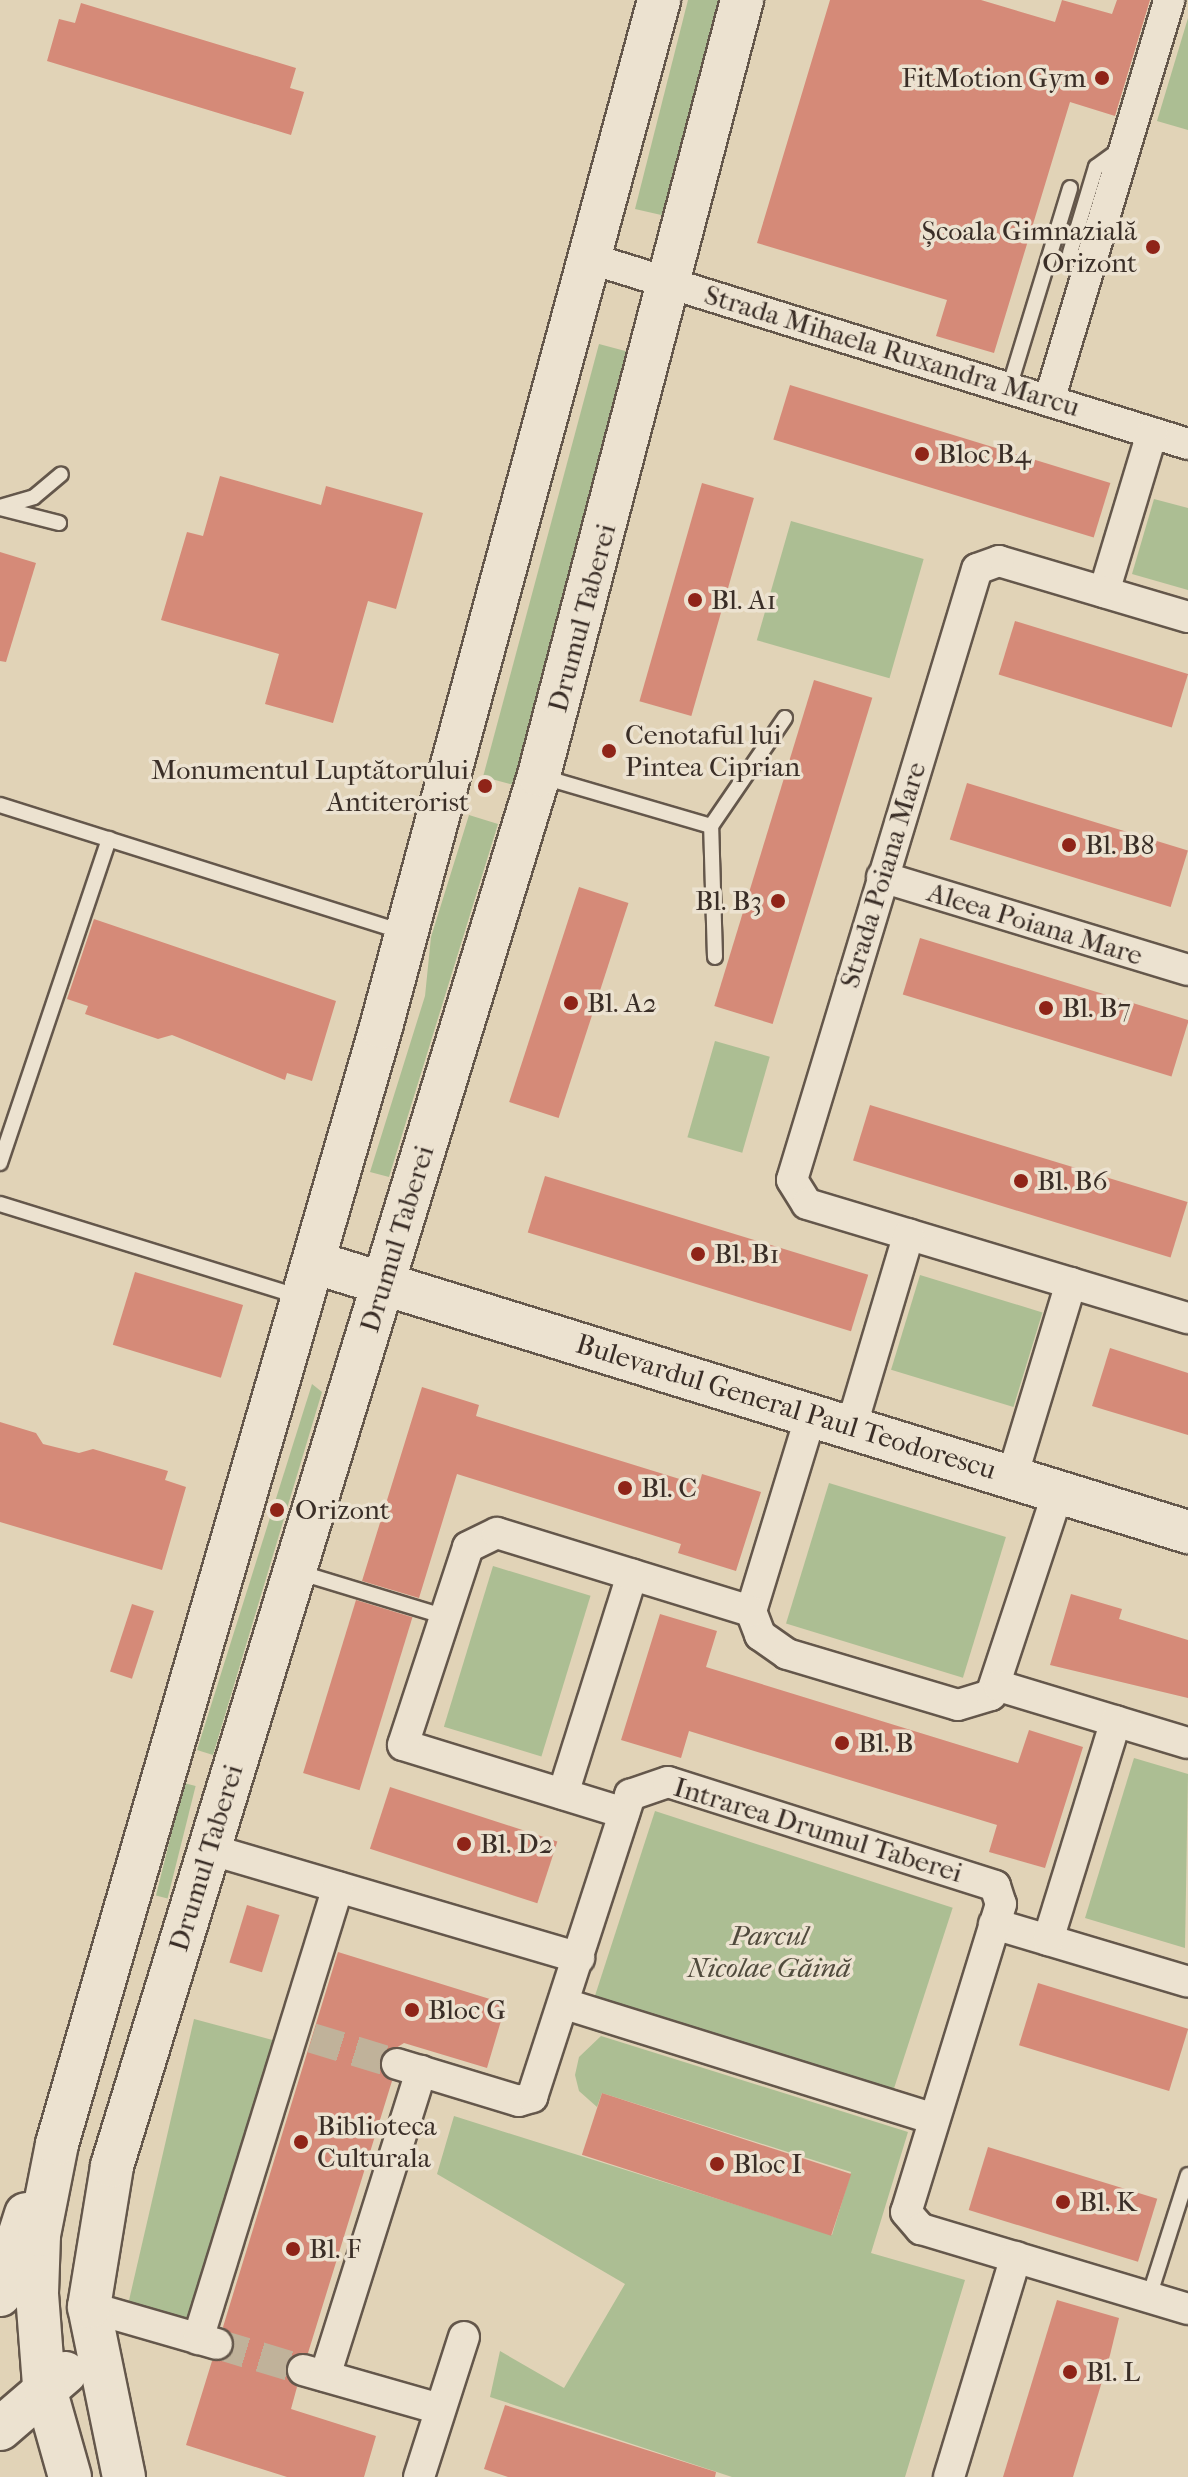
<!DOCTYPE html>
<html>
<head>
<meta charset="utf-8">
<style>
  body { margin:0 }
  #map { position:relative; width:1188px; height:2477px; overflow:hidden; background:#e1d3b7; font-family:"IM FELL French Canon",serif }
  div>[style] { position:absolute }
  .green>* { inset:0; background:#acbe93; transform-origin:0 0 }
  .building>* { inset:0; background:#d58a78; transform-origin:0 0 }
  .minor-tunnel>* { height:30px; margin-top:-15px; transform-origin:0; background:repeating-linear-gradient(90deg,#c0b29a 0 30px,transparent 0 45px) }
  .roads { filter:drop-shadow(2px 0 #64574b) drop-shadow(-2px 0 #64574b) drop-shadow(0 2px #64574b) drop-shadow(0 -2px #64574b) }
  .service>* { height:14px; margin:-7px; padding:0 7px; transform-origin:7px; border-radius:7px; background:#ece2d0 }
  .minor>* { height:30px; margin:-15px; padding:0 15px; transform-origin:15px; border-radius:15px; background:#ece2d0 }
  .secondary>* { height:42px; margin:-21px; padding:0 21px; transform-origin:21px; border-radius:21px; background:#ece2d0 }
  .dots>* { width:22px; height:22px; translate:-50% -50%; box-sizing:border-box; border:4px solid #ece2d0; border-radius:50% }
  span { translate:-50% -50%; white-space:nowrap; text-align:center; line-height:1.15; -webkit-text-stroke:7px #ece2d0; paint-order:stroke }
  .poi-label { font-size:28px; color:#3a2e27 }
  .right { translate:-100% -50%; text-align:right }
  .left { translate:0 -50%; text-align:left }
  .street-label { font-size:28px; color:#3a2e27 }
  .park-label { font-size:28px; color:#514b3d; font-style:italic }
</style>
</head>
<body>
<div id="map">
  <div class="green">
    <div style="clip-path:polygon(688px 0,730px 0,670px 217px,635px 209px)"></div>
    <div style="clip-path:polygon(1188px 18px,1188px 130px,1157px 121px)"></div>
    <div style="left:599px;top:344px;width:35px;height:448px;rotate:15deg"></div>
    <div style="clip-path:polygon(1154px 499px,1188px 508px,1188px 590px,1132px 574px)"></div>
    <div style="left:791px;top:521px;width:138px;height:124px;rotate:16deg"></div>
    <div style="clip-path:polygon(469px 815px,498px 824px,389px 1177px,370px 1172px,425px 996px,431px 937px)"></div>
    <div style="left:715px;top:1041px;width:57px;height:100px;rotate:16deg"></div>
    <div style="left:920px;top:1275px;width:128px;height:99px;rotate:17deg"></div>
    <div style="clip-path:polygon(312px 1384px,322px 1392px,213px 1755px,197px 1750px)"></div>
    <div style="left:829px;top:1483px;width:185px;height:147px;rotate:17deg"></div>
    <div style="left:493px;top:1566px;width:102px;height:168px;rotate:17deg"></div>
    <div style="clip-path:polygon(1134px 1758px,1188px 1774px,1185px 1948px,1085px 1918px)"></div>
    <div style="left:184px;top:1783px;width:12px;height:116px;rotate:14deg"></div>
    <div style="left:655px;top:1811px;width:313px;height:200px;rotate:18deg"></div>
    <div style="clip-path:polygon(194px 2019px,280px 2042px,192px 2329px,127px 2309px)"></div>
    <div style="clip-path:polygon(601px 2036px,908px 2132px,871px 2253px,965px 2280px,905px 2477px,732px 2477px,490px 2397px,500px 2351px,564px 2388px,625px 2284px,437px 2174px,454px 2116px,832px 2235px,851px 2172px,602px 2093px,597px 2107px,579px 2091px,575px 2075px,579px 2057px)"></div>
  </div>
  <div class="building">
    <div style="clip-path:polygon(830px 0,981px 0,1055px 22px,1062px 0,1112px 14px,1117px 0,1150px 0,1115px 116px,1070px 102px,994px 353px,936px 336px,947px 300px,757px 243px)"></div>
    <div style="clip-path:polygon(81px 3px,296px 68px,290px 88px,304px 92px,291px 135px,47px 61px,59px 19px,75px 23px)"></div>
    <div style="left:790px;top:385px;width:335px;height:57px;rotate:17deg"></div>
    <div style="clip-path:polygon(220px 476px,321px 505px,326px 486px,423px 513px,396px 609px,368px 601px,333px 723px,265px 704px,279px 654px,161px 620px,187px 532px,203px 536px)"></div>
    <div style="left:702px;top:483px;width:54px;height:227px;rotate:16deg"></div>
    <div style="clip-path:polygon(0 552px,36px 563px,6px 662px,0 661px)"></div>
    <div style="left:1015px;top:621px;width:181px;height:56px;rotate:17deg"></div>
    <div style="left:814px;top:680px;width:61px;height:341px;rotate:17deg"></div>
    <div style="left:967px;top:783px;width:231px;height:59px;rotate:17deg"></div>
    <div style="left:579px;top:887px;width:52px;height:226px;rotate:18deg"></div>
    <div style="clip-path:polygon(94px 919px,336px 1001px,312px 1081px,287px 1073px,285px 1080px,172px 1035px,158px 1039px,85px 1014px,88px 1006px,67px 999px)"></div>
    <div style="left:920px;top:938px;width:281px;height:59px;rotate:17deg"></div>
    <div style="left:870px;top:1105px;width:332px;height:58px;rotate:17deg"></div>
    <div style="left:545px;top:1176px;width:338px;height:59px;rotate:17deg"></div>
    <div style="left:135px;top:1272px;width:113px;height:76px;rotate:17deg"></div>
    <div style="clip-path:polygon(1110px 1348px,1188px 1373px,1188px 1435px,1092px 1406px)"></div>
    <div style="clip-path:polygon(422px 1387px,479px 1405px,476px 1416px,699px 1485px,702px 1474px,761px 1492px,736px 1571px,678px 1553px,681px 1544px,457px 1474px,419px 1598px,362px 1581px)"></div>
    <div style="clip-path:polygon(0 1422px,36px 1433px,43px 1444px,79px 1453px,93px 1449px,168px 1471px,165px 1480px,186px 1487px,162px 1570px,0 1522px)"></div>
    <div style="clip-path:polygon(1071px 1594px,1122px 1609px,1119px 1619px,1188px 1640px,1188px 1698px,1050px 1665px)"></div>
    <div style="left:356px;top:1600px;width:59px;height:181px;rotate:17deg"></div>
    <div style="left:132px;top:1604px;width:23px;height:71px;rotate:18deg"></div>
    <div style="clip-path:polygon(660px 1614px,717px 1631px,706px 1667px,1018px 1763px,1029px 1730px,1083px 1747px,1045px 1868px,989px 1852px,997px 1825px,689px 1731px,681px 1758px,621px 1740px)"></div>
    <div style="left:390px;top:1787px;width:176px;height:65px;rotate:18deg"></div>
    <div style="left:247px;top:1905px;width:34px;height:60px;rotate:17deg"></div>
    <div style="clip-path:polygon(338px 1952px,506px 2004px,487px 2068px,404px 2043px,380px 2058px,392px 2081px,308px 2353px,291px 2357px,285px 2374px,297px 2387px,291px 2409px,376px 2436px,364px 2477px,287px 2477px,186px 2445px,212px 2361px,234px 2350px,223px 2327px)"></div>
    <div style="left:1038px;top:1983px;width:157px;height:65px;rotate:17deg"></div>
    <div style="left:602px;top:2093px;width:262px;height:65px;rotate:18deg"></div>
    <div style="left:988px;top:2147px;width:177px;height:66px;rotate:17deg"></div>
    <div style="clip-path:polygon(1057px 2300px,1119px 2318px,1110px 2355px,1073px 2477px,1003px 2477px)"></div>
    <div style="clip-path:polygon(505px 2405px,716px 2472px,715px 2477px,508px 2477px,484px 2469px)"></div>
  </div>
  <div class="minor-tunnel">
    <div style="left:312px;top:2038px;width:89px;rotate:17deg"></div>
    <div style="left:217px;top:2344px;width:90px;rotate:16.8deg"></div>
  </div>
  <div class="roads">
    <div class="service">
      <div style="left:1070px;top:253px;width:90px;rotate:-73.2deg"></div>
      <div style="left:1096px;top:167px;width:29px;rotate:-36deg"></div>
      <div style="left:1009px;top:388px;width:209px;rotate:-73deg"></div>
      <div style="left:0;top:507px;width:35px;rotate:-16deg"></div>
      <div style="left:34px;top:497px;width:35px;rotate:-40deg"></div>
      <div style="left:0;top:508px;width:61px;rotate:14.3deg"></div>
      <div style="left:543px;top:777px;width:175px;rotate:16.3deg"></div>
      <div style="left:0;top:805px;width:423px;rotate:17.5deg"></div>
      <div style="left:715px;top:957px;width:131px;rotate:-91.7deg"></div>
      <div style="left:711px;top:826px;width:131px;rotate:-55.6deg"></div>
      <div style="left:0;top:1163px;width:342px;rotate:-71.4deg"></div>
      <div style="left:0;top:1204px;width:312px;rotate:17.2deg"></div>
      <div style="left:298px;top:1572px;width:152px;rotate:16.9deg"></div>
      <div style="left:1149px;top:2297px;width:128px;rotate:-72.3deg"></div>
    </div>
    <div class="minor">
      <div style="left:595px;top:260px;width:621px;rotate:17.24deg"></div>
      <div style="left:1049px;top:401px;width:419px;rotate:-73.3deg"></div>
      <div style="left:1104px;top:592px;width:166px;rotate:-73.2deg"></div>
      <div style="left:1188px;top:617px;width:197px;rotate:-163.5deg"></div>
      <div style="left:999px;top:561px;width:23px;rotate:160deg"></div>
      <div style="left:977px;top:569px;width:638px;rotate:106.85deg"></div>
      <div style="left:792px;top:1180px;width:28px;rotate:58deg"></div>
      <div style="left:807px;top:1204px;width:398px;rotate:16.7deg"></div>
      <div style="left:882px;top:877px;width:320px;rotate:16.9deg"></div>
      <div style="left:811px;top:1415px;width:205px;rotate:107deg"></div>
      <div style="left:751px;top:1611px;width:26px;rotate:69deg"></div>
      <div style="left:760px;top:1635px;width:33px;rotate:35deg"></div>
      <div style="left:787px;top:1654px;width:178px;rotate:16.6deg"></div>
      <div style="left:958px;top:1705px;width:34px;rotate:-17deg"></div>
      <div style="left:991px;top:1695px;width:214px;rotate:-71.7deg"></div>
      <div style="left:851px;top:1428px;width:202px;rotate:-73.4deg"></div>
      <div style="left:1012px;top:1477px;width:203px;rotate:-73.1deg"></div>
      <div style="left:999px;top:1686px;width:197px;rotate:16.8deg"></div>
      <div style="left:563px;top:1794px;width:230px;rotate:-72.5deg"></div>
      <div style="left:624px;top:1813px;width:231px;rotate:-162.9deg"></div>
      <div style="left:403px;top:1745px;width:208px;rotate:-71.8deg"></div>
      <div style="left:468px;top:1547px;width:32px;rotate:-26deg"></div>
      <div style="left:497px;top:1533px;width:266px;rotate:17.1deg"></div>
      <div style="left:209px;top:1849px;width:386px;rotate:16.4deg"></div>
      <div style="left:994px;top:1924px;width:202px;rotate:16.6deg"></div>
      <div style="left:1048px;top:1940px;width:229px;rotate:-72.8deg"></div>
      <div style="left:565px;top:2004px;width:384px;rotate:17.3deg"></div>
      <div style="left:397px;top:2064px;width:127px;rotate:16.9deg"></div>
      <div style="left:519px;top:2101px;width:14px;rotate:-17deg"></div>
      <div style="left:532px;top:2097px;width:318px;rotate:-72deg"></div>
      <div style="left:630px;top:1795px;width:40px;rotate:-18.9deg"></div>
      <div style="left:668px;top:1782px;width:343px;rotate:17.6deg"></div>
      <div style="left:995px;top:1886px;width:19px;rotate:72deg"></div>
      <div style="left:1001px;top:1904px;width:322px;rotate:107.1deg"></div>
      <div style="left:906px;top:2212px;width:23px;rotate:49deg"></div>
      <div style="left:921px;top:2229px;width:279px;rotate:16.7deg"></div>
      <div style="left:89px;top:2307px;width:133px;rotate:16.1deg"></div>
      <div style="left:198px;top:2339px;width:473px;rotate:-72.8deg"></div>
      <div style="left:303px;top:2370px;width:142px;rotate:15.9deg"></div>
      <div style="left:325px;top:2376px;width:320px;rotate:-72.5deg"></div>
      <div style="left:419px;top:2477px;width:147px;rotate:-72.2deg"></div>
      <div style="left:949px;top:2477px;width:230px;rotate:-73.1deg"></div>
    </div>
    <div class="secondary">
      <div style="left:313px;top:1262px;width:916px;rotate:17.15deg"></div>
      <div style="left:0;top:2295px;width:85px;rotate:-72.2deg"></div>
      <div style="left:0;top:2429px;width:86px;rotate:-40.7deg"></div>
      <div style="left:70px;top:2477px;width:96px;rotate:-105.8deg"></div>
      <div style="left:44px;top:2385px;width:92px;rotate:-94.4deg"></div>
      <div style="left:37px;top:2293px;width:58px;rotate:-88deg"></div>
      <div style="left:39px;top:2235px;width:93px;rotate:-78.8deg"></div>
      <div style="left:57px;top:2144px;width:1163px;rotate:-73.82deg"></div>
      <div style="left:381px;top:1027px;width:1064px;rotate:-74.85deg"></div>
      <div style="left:124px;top:2477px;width:174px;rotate:-101.6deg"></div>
      <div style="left:89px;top:2307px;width:143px;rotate:-80.7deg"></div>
      <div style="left:112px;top:2166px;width:1455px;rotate:-72.93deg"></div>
      <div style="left:539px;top:775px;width:801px;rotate:-75.32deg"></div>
    </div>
  </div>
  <div class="dots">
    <div style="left:1102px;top:78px;background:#8f2418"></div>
    <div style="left:1153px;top:247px;background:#8f2418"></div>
    <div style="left:922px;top:454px;background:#8f2418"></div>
    <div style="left:695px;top:600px;background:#8f2418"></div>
    <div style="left:609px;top:751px;background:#8f2418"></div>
    <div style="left:485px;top:786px;background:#8f2418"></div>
    <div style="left:1069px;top:845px;background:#8f2418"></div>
    <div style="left:778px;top:901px;background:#8f2418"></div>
    <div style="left:571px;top:1003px;background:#8f2418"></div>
    <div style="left:1046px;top:1008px;background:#8f2418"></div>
    <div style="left:1021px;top:1181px;background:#8f2418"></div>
    <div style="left:698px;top:1254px;background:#8f2418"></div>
    <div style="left:625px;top:1488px;background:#8f2418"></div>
    <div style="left:277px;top:1510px;background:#8f2418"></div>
    <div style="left:842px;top:1743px;background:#8f2418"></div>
    <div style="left:464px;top:1844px;background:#8f2418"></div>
    <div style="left:412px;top:2010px;background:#8f2418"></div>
    <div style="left:301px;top:2142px;background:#8f2418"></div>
    <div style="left:717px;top:2164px;background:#8f2418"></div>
    <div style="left:1063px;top:2202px;background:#8f2418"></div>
    <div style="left:293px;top:2249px;background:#8f2418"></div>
    <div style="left:1070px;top:2372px;background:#8f2418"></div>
  </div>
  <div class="poi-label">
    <span class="right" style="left:1086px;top:78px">FitMotion Gym</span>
    <span class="right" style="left:1137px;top:247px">Școala Gimnazială<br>Orizont</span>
    <span class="left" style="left:938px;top:454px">Bloc B4</span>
    <span class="left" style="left:711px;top:600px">Bl. A1</span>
    <span class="left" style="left:625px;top:751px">Cenotaful lui<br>Pintea Ciprian</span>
    <span class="right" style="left:469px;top:786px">Monumentul Luptătorului<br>Antiterorist</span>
    <span class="left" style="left:1085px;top:845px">Bl. B8</span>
    <span class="right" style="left:762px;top:901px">Bl. B3</span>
    <span class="left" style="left:587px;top:1003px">Bl. A2</span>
    <span class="left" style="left:1062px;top:1008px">Bl. B7</span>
    <span class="left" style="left:1037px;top:1181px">Bl. B6</span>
    <span class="left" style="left:714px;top:1254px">Bl. B1</span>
    <span class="left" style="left:641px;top:1488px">Bl. C</span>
    <span class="left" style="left:295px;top:1510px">Orizont</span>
    <span class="left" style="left:858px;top:1743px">Bl. B</span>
    <span class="left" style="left:480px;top:1844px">Bl. D2</span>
    <span class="left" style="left:428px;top:2010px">Bloc G</span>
    <span class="left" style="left:317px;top:2142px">Biblioteca<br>Culturala</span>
    <span class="left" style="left:733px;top:2164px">Bloc I</span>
    <span class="left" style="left:1079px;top:2202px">Bl. K</span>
    <span class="left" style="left:309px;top:2249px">Bl. F</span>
    <span class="left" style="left:1086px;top:2372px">Bl. L</span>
  </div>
  <div class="street-label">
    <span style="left:892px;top:351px;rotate:17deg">Strada Mihaela Ruxandra Marcu</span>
    <span style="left:582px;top:618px;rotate:-75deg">Drumul Taberei</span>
    <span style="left:883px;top:875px;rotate:-73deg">Strada Poiana Mare</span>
    <span style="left:1035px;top:924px;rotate:17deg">Aleea Poiana Mare</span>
    <span style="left:397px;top:1239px;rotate:-73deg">Drumul Taberei</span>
    <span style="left:786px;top:1407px;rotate:17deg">Bulevardul General Paul Teodorescu</span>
    <span style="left:818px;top:1830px;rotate:17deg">Intrarea Drumul Taberei</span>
    <span style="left:206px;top:1858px;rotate:-73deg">Drumul Taberei</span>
  </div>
  <div class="park-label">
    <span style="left:769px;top:1952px">Parcul<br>Nicolae Găină</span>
  </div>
</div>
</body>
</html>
